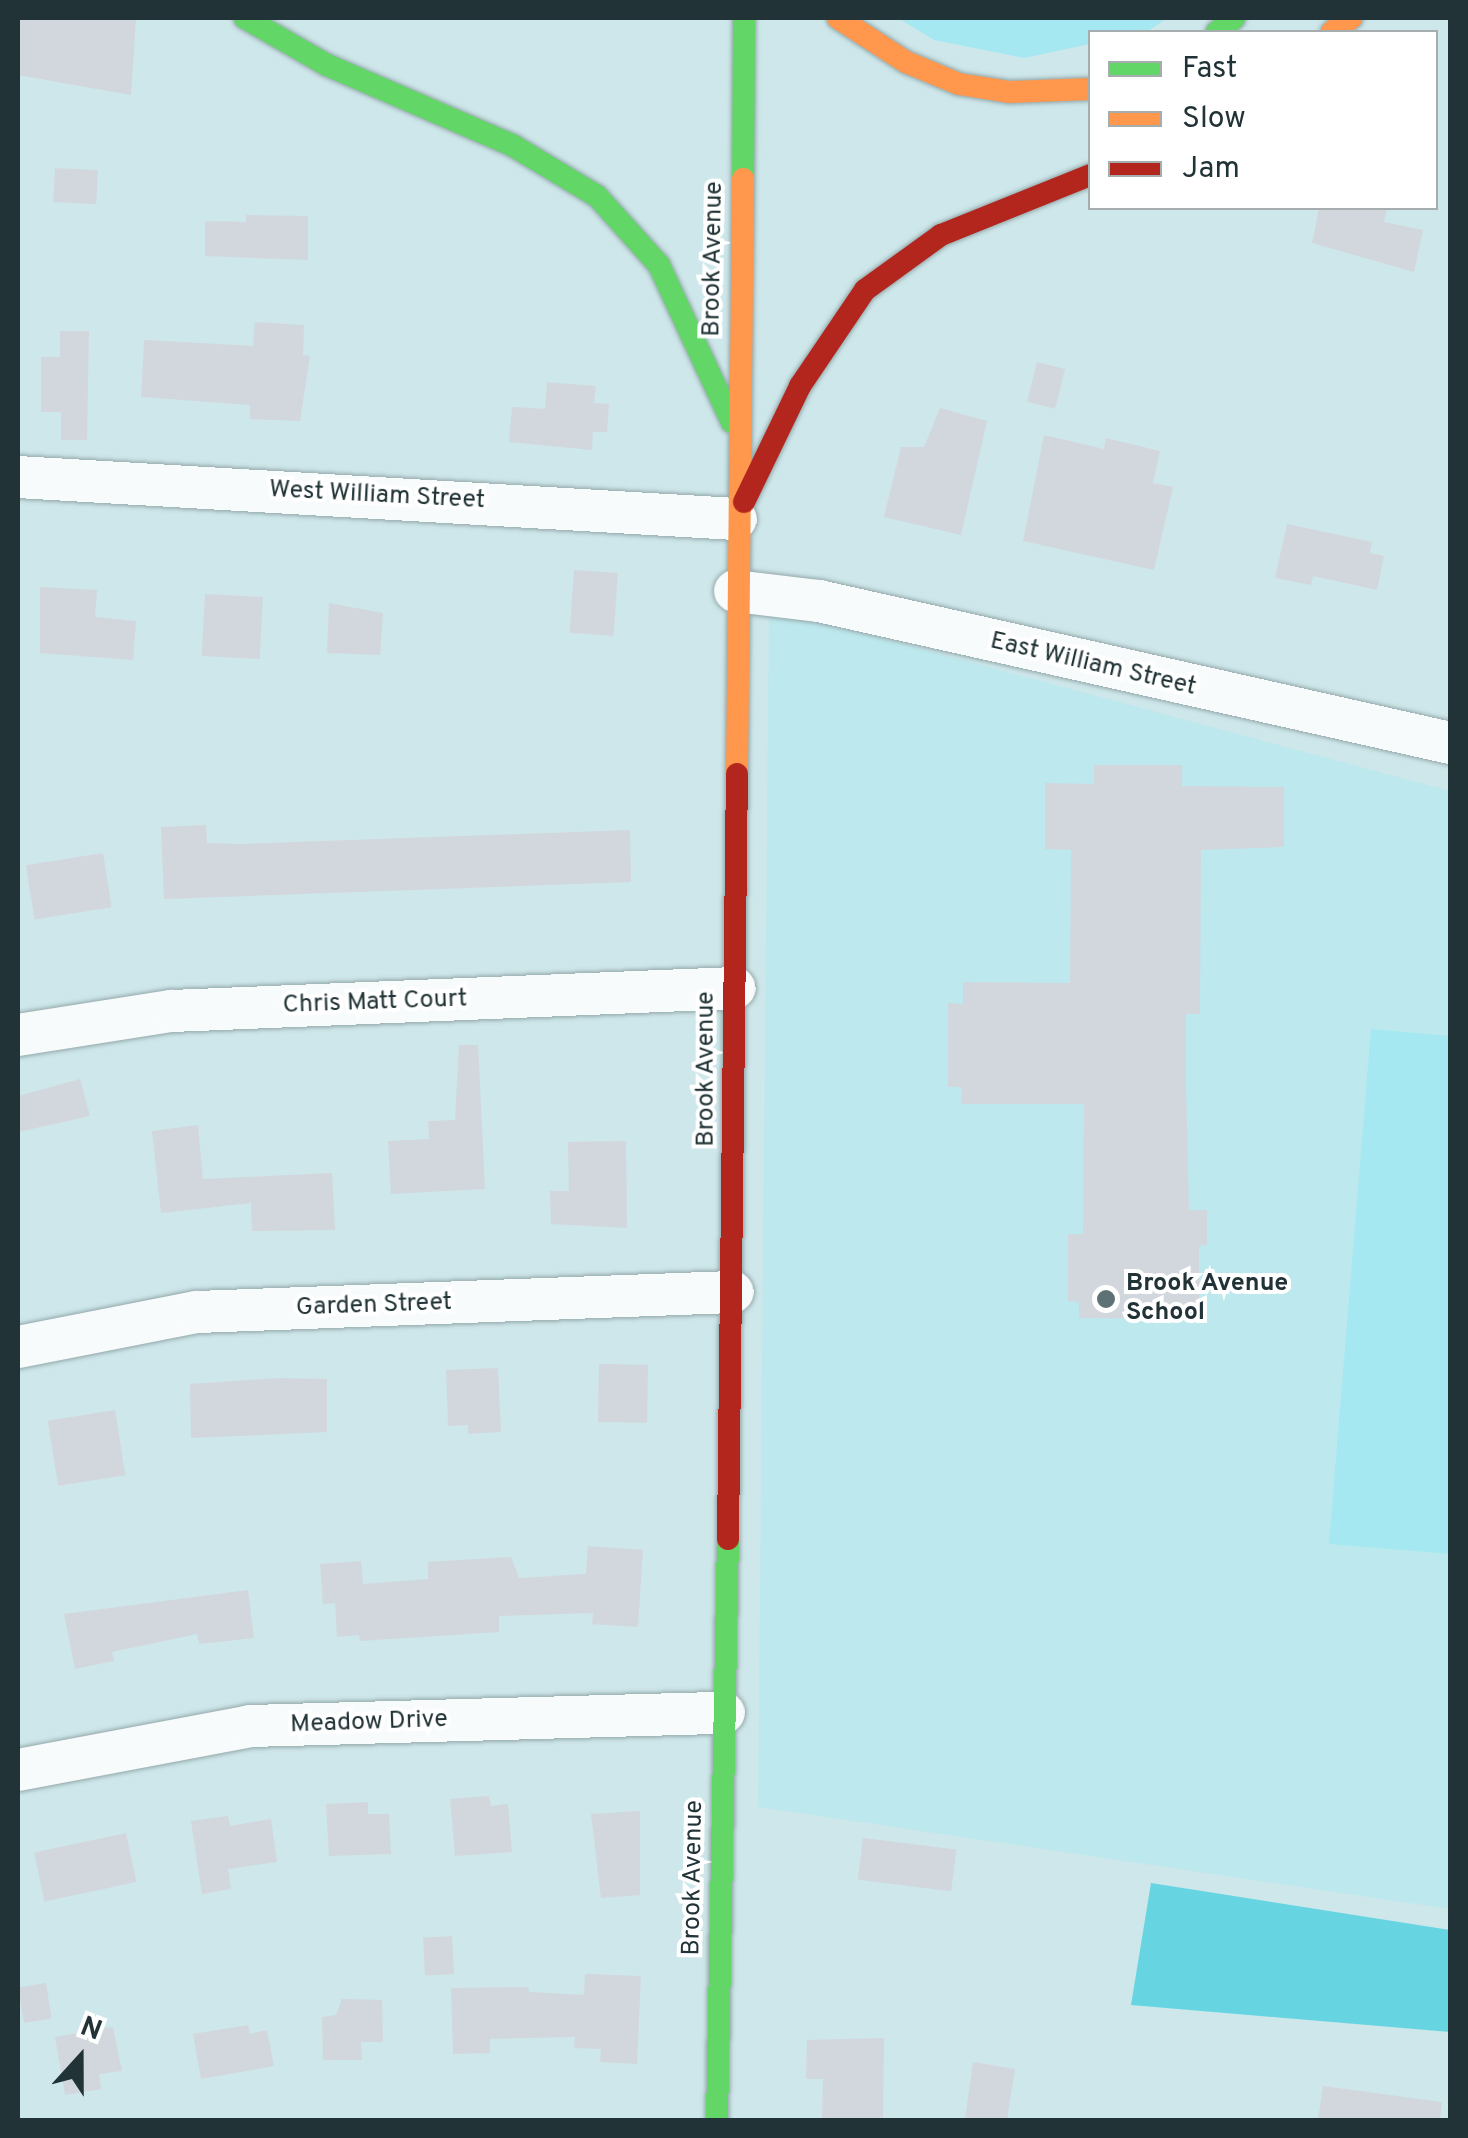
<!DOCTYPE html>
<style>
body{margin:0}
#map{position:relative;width:1468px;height:2138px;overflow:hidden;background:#cee7ea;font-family:Overpass,sans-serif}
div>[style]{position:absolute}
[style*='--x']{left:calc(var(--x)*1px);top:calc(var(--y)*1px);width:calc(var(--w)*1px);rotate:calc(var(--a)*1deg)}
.built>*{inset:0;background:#bde8ed}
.green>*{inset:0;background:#a5e8f1}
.forest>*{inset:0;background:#66d5e1}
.building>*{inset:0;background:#d2d7dd;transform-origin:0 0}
.roads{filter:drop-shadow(0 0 2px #94a8ab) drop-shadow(0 0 2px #94a8ab)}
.street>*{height:42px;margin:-21px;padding:0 21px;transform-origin:21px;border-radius:21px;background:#f8fbfc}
.fast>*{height:22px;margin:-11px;padding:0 11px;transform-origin:11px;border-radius:11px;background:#63d668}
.slow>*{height:22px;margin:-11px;padding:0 11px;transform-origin:11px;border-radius:11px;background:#ff974d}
.jam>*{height:22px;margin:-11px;padding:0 11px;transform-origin:11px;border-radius:11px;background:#b3261e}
.dots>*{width:28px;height:28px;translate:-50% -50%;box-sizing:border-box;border:5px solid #fff;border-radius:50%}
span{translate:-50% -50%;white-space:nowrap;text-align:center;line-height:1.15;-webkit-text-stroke:8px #fff;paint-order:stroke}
.street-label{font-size:25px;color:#213336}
.poi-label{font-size:25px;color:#213336;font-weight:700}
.left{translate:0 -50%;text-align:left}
.frame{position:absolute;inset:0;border:20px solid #213336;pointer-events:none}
.legend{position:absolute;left:1088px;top:30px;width:350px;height:180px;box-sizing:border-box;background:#fff;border:2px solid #a6adaf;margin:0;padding:12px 18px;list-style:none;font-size:30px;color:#213336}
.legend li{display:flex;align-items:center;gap:20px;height:50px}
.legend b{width:50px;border:2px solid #a6adaf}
.north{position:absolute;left:30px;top:2008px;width:100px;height:100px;-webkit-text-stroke:8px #fff;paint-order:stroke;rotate:21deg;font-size:28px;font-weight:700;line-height:40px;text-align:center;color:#213336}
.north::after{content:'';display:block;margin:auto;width:35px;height:45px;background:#213336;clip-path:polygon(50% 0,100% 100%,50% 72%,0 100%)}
</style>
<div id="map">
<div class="built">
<i style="clip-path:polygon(769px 608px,1450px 791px,1450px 1909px,758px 1807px)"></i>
</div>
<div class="green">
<i style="clip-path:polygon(898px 18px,1167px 18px,1148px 31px,1090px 32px,1090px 44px,1024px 58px,934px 40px)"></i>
<i style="clip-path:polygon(1371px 1029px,1450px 1036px,1450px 1554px,1329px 1544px)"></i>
</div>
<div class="forest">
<i style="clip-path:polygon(1151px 1883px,1450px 1930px,1450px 2032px,1131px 2005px)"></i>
</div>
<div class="building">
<i style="clip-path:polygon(18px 18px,136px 18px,131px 95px,18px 75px)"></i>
<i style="left:55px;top:168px;width:43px;height:34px;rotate:3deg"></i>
<i style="clip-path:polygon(1319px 208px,1387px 208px,1384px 222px,1423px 230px,1414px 272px,1312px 243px)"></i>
<i style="clip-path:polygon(246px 215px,308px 216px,308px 260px,205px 256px,205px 221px,246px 222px)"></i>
<i style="clip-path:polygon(255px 322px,304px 325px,303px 355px,310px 356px,300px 421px,250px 419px,250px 405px,141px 397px,144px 340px,253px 346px)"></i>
<i style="clip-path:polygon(60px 331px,89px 331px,87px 440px,61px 440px,61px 412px,41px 412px,41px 357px,60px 357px)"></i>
<i style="left:1037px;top:362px;width:29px;height:41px;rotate:14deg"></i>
<i style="clip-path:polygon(547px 382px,596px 386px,594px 403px,609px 404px,607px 432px,593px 432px,592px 450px,509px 442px,512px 407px,545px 409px)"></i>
<i style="clip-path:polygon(940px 408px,987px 421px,961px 535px,884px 517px,901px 447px,924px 447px)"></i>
<i style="clip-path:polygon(1044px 435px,1104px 449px,1106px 438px,1160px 451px,1153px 483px,1173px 487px,1154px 570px,1023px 541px)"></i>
<i style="clip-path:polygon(1287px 524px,1372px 542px,1370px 553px,1384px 556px,1377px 590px,1313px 576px,1311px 585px,1275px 578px)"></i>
<i style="left:574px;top:570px;width:44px;height:63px;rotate:4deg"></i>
<i style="clip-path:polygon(40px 587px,97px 590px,95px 617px,136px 621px,133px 660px,40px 653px)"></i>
<i style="left:205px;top:594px;width:58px;height:62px;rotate:3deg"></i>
<i style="clip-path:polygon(329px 603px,383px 613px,380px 655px,327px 653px)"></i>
<i style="clip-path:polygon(1094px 765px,1182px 765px,1182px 786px,1284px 787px,1284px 847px,1201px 850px,1200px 1014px,1186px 1014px,1186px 1086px,1189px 1210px,1207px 1210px,1207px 1245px,1199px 1246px,1199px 1307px,1180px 1307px,1179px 1319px,1079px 1318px,1079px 1302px,1068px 1301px,1068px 1234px,1083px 1234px,1084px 1104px,961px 1104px,962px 1087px,948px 1087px,948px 1003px,963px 1004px,963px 982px,1070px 983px,1071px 850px,1045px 849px,1045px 783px,1094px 784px)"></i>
<i style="clip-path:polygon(206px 825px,207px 843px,241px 844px,630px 830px,631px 882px,164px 899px,161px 827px)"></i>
<i style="left:103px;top:853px;width:55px;height:78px;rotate:81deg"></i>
<i style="clip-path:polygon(459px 1045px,478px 1045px,485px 1189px,391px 1194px,388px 1141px,429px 1139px,428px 1121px,455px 1120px)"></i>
<i style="clip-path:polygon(80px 1079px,90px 1116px,18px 1132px,18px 1096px)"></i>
<i style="clip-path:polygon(198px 1125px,203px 1179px,332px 1173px,335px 1230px,252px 1231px,251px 1203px,161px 1213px,152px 1131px)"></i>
<i style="clip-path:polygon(626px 1141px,627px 1228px,551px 1224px,550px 1191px,569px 1191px,568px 1142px)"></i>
<i style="left:599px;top:1364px;width:49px;height:58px;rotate:1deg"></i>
<i style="clip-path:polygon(498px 1368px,501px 1432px,468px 1434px,468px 1425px,448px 1426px,446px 1370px)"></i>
<i style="clip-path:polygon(280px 1378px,327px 1379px,327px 1432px,191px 1438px,190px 1384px)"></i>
<i style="left:115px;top:1410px;width:66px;height:68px;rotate:81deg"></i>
<i style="clip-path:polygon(588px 1546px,643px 1550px,638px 1627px,592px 1624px,593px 1613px,499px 1616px,499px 1632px,360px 1641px,359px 1635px,337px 1637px,335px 1603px,323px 1604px,320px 1564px,361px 1561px,363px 1584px,428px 1579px,428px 1562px,511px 1557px,519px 1578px,586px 1574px)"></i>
<i style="clip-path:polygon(248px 1590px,254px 1638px,199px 1644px,197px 1634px,112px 1652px,114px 1661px,75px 1669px,64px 1614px)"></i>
<i style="clip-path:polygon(489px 1796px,491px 1806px,508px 1804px,512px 1852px,455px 1856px,450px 1799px)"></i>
<i style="clip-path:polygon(368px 1802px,368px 1814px,389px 1814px,391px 1854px,329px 1856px,326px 1804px)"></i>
<i style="clip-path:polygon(640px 1811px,640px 1895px,601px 1898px,591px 1814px)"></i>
<i style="clip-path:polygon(228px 1816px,230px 1826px,271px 1819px,277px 1862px,228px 1869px,231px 1889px,202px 1894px,191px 1821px)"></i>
<i style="left:126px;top:1833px;width:50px;height:94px;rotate:78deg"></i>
<i style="left:863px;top:1838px;width:94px;height:42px;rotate:7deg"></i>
<i style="left:452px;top:1936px;width:38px;height:29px;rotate:87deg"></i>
<i style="clip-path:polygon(585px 1974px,641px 1976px,637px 2064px,600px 2062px,601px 2049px,574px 2048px,575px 2037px,490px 2039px,490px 2053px,453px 2054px,451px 1988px,528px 1987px,529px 1992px,584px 1995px)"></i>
<i style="left:46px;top:1983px;width:36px;height:28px;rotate:81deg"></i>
<i style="clip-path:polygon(342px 1999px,382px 2000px,383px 2042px,361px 2042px,362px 2060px,323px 2060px,322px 2017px,336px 2015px)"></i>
<i style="clip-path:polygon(248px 2025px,250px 2034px,267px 2030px,274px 2066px,201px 2079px,193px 2034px)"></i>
<i style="clip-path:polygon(113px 2027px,122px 2071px,99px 2074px,101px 2089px,65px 2095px,55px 2037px)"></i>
<i style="clip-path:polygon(884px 2038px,883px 2120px,822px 2120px,823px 2079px,806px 2079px,807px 2040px)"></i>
<i style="clip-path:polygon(973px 2062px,1015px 2069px,1007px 2120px,965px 2120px)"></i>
<i style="clip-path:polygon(1323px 2086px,1442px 2102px,1440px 2120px,1318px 2120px)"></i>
</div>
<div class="roads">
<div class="street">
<i style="--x:18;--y:477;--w:719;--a:3.35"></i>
<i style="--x:735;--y:591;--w:85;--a:6.8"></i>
<i style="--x:819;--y:601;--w:647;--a:12.68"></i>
<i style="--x:18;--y:1035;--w:156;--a:-8.9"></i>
<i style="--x:172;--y:1011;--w:563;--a:-2.34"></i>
<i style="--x:18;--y:1347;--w:182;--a:-11.1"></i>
<i style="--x:197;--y:1312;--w:536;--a:-2.14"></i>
<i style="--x:18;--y:1770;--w:236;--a:-10.7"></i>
<i style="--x:250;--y:1726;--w:474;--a:-1.6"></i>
</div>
<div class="fast">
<i style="--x:245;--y:18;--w:95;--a:29.8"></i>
<i style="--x:327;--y:65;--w:202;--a:23.4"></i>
<i style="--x:512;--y:145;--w:99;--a:31"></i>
<i style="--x:597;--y:196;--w:93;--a:48.1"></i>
<i style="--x:659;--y:265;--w:173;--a:65.1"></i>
<i style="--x:1217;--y:32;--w:22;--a:-39"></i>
<i style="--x:743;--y:179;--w:161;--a:-89.6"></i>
<i style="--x:717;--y:2120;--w:581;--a:-88.92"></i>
</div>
<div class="slow">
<i style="--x:838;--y:18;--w:81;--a:32.9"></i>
<i style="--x:906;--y:62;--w:57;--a:22.5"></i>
<i style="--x:959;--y:84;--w:52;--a:8.9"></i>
<i style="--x:1010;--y:92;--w:80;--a:-2.1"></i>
<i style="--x:1332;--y:32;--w:24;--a:-36"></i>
<i style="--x:737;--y:774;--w:595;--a:-89.42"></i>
</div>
<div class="jam">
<i style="--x:744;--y:502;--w:129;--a:-64.2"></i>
<i style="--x:800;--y:386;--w:116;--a:-55.9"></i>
<i style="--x:865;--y:290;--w:94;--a:-35.9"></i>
<i style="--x:941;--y:235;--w:161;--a:-21.9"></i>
<i style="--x:728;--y:1539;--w:765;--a:-89.33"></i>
</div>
</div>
<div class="dots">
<i style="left:1106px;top:1299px;background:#5e7275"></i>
</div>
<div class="street-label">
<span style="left:714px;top:259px;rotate:-89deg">Brook Avenue</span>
<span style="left:377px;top:496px;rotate:3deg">West William Street</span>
<span style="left:1093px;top:665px;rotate:13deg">East William Street</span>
<span style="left:375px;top:1003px;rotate:-2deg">Chris Matt Court</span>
<span style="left:707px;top:1069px;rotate:-90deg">Brook Avenue</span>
<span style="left:374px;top:1306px;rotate:-2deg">Garden Street</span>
<span style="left:369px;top:1723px;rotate:-2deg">Meadow Drive</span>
<span style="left:694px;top:1878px;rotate:-89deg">Brook Avenue</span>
</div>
<div class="poi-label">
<span class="left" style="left:1126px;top:1299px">Brook Avenue<br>School</span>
</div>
<div class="frame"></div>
<ul class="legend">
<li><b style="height:12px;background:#63d668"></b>Fast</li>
<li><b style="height:12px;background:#ff974d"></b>Slow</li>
<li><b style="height:12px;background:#b3261e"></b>Jam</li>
</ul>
<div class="north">N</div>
</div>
